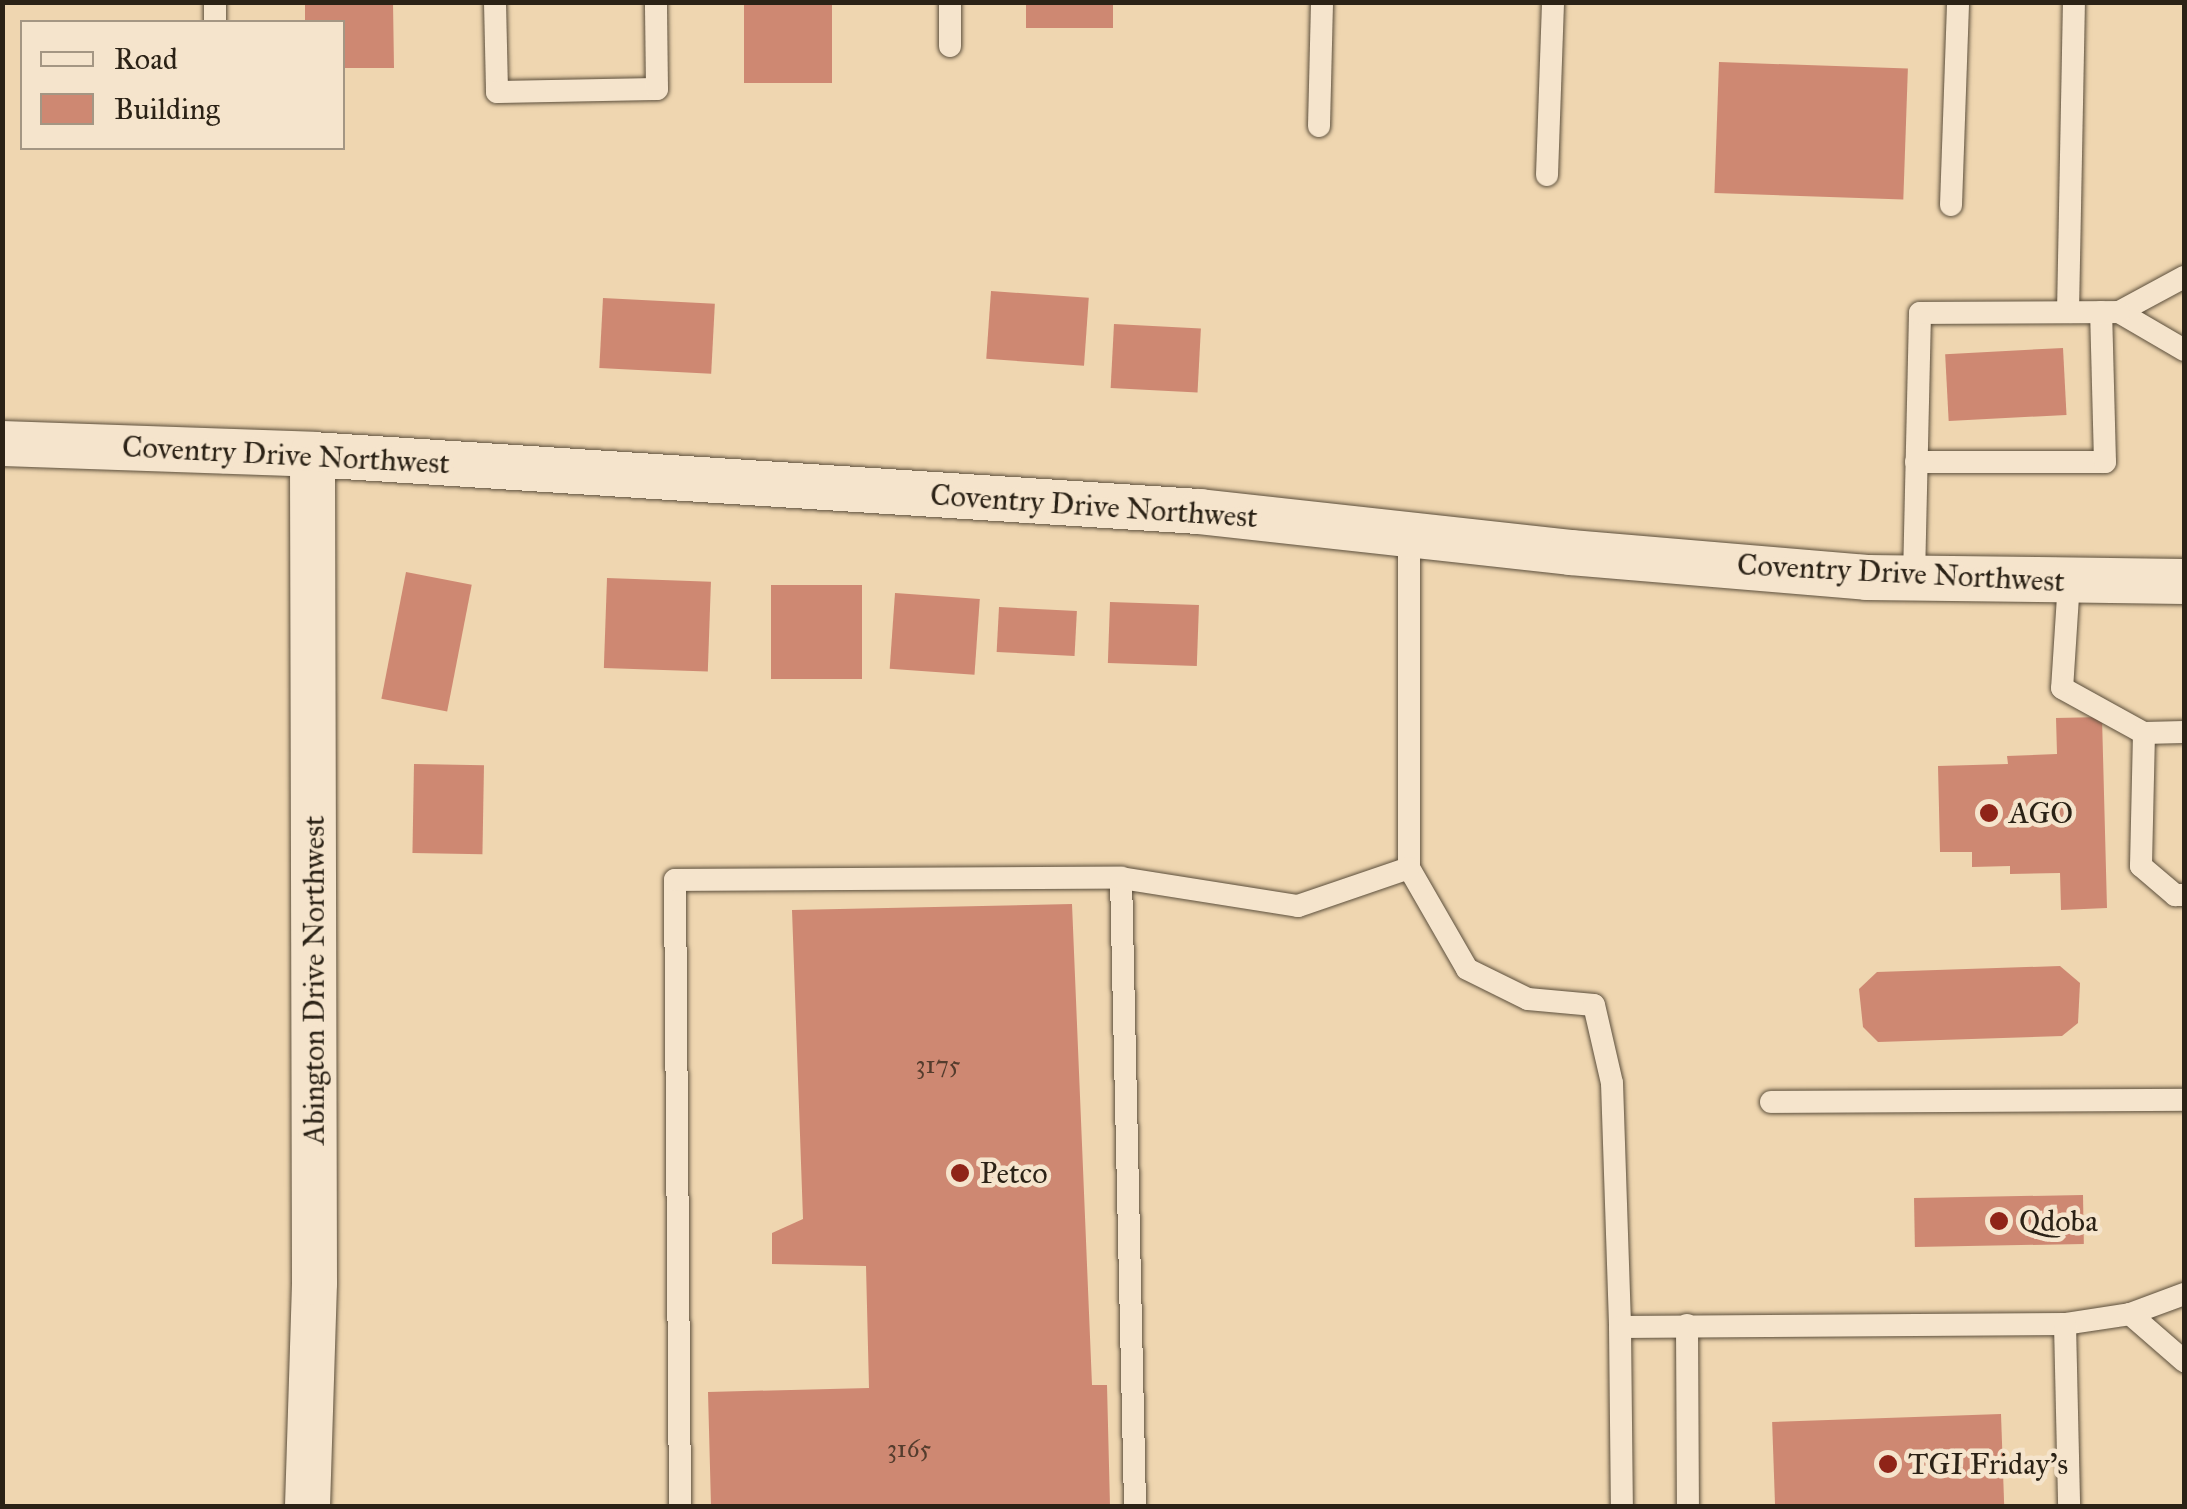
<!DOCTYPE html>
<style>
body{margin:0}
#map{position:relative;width:2187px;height:1509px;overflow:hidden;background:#efd6b0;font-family:"IM FELL Great Primer",serif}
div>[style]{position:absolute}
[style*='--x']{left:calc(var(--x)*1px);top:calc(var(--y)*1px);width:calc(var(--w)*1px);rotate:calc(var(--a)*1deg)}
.building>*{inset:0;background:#ce8872;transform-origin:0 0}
.roads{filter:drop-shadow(0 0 2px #5c4f3c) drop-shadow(0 0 2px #5c4f3c)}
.lane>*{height:22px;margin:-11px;padding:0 11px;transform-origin:11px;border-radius:11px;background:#f5e4cc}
.street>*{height:45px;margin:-22.5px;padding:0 22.5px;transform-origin:22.5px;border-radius:22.5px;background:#f5e4cc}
.dots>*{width:28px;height:28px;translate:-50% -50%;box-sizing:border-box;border:5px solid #f5e4cc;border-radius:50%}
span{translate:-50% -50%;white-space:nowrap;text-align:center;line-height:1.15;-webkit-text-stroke:9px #f5e4cc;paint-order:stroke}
.number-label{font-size:25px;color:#543c2d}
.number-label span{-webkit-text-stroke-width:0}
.street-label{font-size:30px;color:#2b2216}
.poi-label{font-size:30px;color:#2b2216}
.left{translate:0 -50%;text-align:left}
.frame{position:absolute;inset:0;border:5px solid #2b2216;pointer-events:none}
.legend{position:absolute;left:20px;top:20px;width:325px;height:130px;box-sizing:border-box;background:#f5e4cc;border:2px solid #a49683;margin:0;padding:12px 18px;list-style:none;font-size:30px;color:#2b2216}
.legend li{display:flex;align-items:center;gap:20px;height:50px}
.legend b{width:50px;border:2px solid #a49683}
</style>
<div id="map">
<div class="building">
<i style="clip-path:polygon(305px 2px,393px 2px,394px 68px,342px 68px,342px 22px,305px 22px)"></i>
<i style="left:744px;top:2px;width:88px;height:81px"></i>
<i style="left:1026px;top:2px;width:87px;height:26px"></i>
<i style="left:1719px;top:62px;width:189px;height:131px;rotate:2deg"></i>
<i style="left:991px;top:291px;width:98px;height:68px;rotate:4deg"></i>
<i style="left:603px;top:298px;width:112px;height:70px;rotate:3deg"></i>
<i style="left:1114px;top:324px;width:87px;height:64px;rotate:3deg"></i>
<i style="left:2063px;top:348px;width:67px;height:118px;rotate:87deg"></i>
<i style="left:406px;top:572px;width:67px;height:129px;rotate:11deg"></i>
<i style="left:607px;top:578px;width:104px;height:90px;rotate:2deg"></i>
<i style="left:771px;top:585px;width:91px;height:94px"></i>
<i style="left:895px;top:593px;width:85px;height:76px;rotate:4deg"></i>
<i style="left:1110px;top:602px;width:89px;height:61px;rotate:2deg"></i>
<i style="left:999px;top:607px;width:78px;height:45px;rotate:3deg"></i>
<i style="clip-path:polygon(2102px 717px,2107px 908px,2061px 910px,2060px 873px,2010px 874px,2010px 866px,1972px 867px,1972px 852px,1940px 852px,1938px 766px,2008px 764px,2007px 756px,2057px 754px,2056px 718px)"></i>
<i style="left:414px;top:764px;width:70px;height:89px;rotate:1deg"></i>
<i style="clip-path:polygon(1072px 904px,1092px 1385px,1107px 1385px,1110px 1506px,711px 1506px,708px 1392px,869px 1388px,866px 1266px,772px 1264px,772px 1233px,803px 1219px,792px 910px)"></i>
<i style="clip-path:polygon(2060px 966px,2080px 983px,2078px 1023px,2062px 1036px,1878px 1042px,1863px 1027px,1859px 989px,1877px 972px)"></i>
<i style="left:2083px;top:1195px;width:49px;height:169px;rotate:89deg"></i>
<i style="left:2001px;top:1414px;width:92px;height:229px;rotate:88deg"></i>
</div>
<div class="roads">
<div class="lane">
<i style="--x:215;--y:2;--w:20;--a:90"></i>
<i style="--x:495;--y:2;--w:90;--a:88.7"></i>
<i style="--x:497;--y:92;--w:160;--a:-1.1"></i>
<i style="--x:657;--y:89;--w:87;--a:-90.7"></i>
<i style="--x:950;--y:2;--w:44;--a:90"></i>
<i style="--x:1319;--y:126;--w:124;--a:-88.6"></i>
<i style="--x:1547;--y:175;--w:173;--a:-88"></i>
<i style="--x:1951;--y:205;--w:203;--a:-88"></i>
<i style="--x:2184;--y:277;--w:74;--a:151.7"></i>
<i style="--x:2119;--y:312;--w:75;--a:30.3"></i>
<i style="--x:2068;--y:312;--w:310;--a:-88.9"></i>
<i style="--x:1916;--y:462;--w:189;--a:0"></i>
<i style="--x:2105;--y:462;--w:150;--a:-91.5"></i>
<i style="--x:1409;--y:535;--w:333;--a:90"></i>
<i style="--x:1409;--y:868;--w:116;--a:60.1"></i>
<i style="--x:1467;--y:969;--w:68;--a:26.2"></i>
<i style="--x:1528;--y:999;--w:66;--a:5.2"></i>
<i style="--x:1594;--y:1005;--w:80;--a:77"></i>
<i style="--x:1612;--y:1083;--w:244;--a:88.1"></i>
<i style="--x:1620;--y:1327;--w:445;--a:-0.4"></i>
<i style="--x:2065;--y:1324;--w:66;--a:-8.7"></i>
<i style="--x:2130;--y:1314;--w:58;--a:-20.3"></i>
<i style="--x:1914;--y:578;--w:265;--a:-88.7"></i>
<i style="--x:1920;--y:313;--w:199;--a:-0.3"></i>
<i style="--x:2069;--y:581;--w:107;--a:93.7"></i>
<i style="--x:2062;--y:688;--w:94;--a:28.8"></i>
<i style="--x:2144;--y:733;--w:40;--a:-1.4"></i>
<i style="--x:2144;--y:733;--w:133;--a:91.3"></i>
<i style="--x:2141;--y:866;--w:45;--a:40.5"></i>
<i style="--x:2175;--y:895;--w:9;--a:0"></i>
<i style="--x:1121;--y:878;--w:628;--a:88.72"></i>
<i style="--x:1771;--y:1102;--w:413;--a:-0.3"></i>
<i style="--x:2130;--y:1314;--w:72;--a:41"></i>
<i style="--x:2065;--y:1324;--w:182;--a:88.7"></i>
<i style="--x:1687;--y:1325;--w:181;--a:89.7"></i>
<i style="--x:1620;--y:1327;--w:179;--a:89.4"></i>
<i style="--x:680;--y:1506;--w:626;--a:-90.46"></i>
<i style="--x:675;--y:880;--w:446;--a:-0.3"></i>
<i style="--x:1121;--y:878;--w:179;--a:9"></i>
<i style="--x:1298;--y:906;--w:117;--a:-18.9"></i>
</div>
<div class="street">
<i style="--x:2;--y:443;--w:310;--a:2"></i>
<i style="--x:312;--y:454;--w:889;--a:3.68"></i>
<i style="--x:1199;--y:511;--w:373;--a:6.3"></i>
<i style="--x:1570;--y:552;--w:297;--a:4.8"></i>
<i style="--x:1866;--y:577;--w:318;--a:0.7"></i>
<i style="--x:307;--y:1506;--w:224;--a:-88.2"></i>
<i style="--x:314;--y:1282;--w:828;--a:-90.14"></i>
</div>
</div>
<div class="dots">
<i style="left:1989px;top:813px;background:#8f2418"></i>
<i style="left:960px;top:1173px;background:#8f2418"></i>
<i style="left:1999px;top:1221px;background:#8f2418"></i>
<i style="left:1888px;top:1464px;background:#8f2418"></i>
</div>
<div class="number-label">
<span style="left:938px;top:1065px">3175</span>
<span style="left:909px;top:1449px">3165</span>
</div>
<div class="street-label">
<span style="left:286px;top:455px;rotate:3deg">Coventry Drive Northwest</span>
<span style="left:1094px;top:506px;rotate:4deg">Coventry Drive Northwest</span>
<span style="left:1901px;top:573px;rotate:3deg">Coventry Drive Northwest</span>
<span style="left:314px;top:980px;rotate:-90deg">Abington Drive Northwest</span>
</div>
<div class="poi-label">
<span class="left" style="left:2009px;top:813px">AGO</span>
<span class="left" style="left:980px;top:1173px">Petco</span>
<span class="left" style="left:2019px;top:1221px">Qdoba</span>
<span class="left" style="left:1908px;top:1464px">TGI Friday's</span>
</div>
<div class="frame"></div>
<ul class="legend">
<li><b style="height:12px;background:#f5e4cc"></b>Road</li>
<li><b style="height:28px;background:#ce8872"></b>Building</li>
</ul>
</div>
